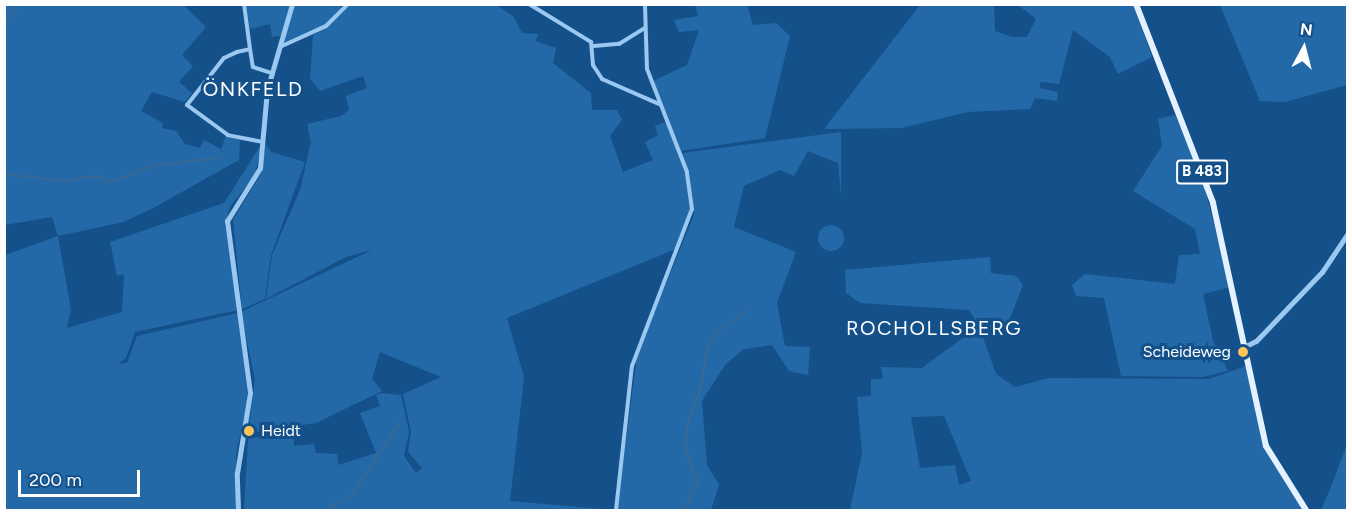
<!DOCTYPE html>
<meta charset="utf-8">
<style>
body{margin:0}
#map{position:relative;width:1352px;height:515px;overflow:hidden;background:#14518a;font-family:Figtree,sans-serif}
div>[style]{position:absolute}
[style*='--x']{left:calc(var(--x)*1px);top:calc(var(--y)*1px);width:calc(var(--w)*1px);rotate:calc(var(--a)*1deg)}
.green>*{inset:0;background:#2369a8}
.round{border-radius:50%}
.stream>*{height:1.5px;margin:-0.75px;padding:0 0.75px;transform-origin:0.75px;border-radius:0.75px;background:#3a6892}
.minor>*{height:4px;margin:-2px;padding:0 2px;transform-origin:2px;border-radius:2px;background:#9bc8f0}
.tertiary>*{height:5px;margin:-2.5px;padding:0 2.5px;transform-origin:2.5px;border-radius:2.5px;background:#9bc8f0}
.primary>*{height:6px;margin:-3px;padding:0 3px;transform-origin:3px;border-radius:3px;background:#e4f1ff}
.dots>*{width:16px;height:16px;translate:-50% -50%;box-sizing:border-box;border:3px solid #14518a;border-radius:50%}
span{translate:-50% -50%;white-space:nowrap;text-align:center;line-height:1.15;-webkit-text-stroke:6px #14518a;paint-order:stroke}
.shield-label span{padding:2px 4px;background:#14518a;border:2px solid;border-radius:4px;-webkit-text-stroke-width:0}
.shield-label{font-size:15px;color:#fff;font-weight:700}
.poi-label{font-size:16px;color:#fff}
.right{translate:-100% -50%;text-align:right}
.left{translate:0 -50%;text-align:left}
.quarter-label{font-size:20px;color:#fff;letter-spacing:1.5px}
.frame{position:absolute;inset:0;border:6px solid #fff;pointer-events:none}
.north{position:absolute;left:1274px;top:18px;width:60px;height:60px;-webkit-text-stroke:4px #14518a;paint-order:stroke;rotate:7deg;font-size:16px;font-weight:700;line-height:24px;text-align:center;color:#fff}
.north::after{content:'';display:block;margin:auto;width:21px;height:27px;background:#fff;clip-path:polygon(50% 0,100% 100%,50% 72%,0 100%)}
.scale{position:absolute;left:18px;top:470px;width:122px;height:27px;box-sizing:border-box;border:3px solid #fff;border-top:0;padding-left:8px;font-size:18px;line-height:21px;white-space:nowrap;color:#fff;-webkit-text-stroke:4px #14518a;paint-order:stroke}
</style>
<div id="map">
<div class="green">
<i style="clip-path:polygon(348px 4px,496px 5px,514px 17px,522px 33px,539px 34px,535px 41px,556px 48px,553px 63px,591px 93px,592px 110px,617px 110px,622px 120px,610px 136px,623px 172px,653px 160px,645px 142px,658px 135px,655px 126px,666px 122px,686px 172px,692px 208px,676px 249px,507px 318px,524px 377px,510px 501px,613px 510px,244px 510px,248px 439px,293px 431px,294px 446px,314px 444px,316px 453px,337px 454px,338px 465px,376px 453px,360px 413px,380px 406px,376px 395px,382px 393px,401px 395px,409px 432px,404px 456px,416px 473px,422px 468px,408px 452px,411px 432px,403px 394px,441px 377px,380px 352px,372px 379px,382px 391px,316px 423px,248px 433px,255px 380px,241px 312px,372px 250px,346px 257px,266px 299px,272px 255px,300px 190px,311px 142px,307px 124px,341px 116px,349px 110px,346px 96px,367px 88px,363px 76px,320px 91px,310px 79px,313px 35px,328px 26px,284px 45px,293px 5px,339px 5px,343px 9px)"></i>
<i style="clip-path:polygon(4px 5px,183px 5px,206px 27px,182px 55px,193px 66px,179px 82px,192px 93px,185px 102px,152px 92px,141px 111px,163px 123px,162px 128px,176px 131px,185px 144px,200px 148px,204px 140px,221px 149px,226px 136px,240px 140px,239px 160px,155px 207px,124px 222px,58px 236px,71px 310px,67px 328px,122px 312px,124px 274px,117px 276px,110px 242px,224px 203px,262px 143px,255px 175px,230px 207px,225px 224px,238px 310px,135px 332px,126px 358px,118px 364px,127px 363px,137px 336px,238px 313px,248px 400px,236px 454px,236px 510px,5px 510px,5px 255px,58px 236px,52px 217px,5px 225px)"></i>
<i style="clip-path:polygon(246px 5px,291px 5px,285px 35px,272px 37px,270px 24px,250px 29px)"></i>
<i style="clip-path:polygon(695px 5px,747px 5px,753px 25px,776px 23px,790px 36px,765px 138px,680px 151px,653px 81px,687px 65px,699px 30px,679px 32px,674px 20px,698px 16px)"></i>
<i style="clip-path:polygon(920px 5px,994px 5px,995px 31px,1012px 37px,1027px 37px,1036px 19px,1018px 5px,1134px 5px,1152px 57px,1118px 74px,1110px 57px,1073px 30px,1059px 84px,1040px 82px,1040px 88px,1058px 92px,1057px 101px,1035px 98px,1030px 109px,968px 112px,901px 128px,824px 129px)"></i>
<i style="clip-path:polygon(1220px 5px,1347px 5px,1347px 85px,1285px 102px,1260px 101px)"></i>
<i style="clip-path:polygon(1175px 115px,1202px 177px,1230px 287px,1203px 294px,1213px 341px,1228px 371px,1202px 377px,1121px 376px,1104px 298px,1076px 296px,1072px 285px,1085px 274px,1175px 284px,1179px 255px,1200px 254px,1195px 229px,1133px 191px,1162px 146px,1158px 119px)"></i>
<i style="clip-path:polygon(841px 132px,841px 197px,838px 163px,808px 151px,794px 176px,780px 170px,744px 186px,734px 227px,796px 252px,777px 303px,785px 346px,810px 347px,808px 375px,789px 371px,772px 345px,744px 349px,725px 365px,702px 401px,707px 465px,719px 485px,711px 510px,617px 510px,637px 355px,694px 215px,682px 153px)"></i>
<i style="clip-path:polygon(266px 144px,271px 152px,305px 162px,271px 255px,265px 299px,242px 309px,233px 220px,261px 174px)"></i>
<i class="round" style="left:818px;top:225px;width:26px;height:26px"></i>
<i style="clip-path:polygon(990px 257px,991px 273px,1016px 276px,1023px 285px,1004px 334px,985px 335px,969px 310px,860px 303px,846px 293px,845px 270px)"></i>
<i style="clip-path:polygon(evenodd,979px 326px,996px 374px,1015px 387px,1049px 378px,1209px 379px,1246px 366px,1269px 457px,1304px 510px,850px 510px,862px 453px,857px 397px,871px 396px,871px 379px,883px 379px,881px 367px,922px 368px,979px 326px,944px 416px,971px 481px,959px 485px,955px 465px,920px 468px,911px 417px,944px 416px)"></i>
<i style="clip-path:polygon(1347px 444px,1347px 510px,1321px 510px,1331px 487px)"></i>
</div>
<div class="stream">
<i style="--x:4;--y:23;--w:18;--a:-49"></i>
<i style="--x:16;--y:9;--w:7;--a:-135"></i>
<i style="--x:4;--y:174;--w:61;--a:6.5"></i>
<i style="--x:65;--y:181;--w:31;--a:-9"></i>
<i style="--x:96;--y:176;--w:15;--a:23"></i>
<i style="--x:110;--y:182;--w:49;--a:-20.3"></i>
<i style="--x:156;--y:165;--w:64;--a:-6.2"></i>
<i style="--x:348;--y:500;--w:95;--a:-56.1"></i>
<i style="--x:324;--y:510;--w:19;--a:-28"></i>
<i style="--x:686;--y:510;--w:31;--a:-68"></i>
<i style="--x:698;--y:481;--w:33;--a:-113"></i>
<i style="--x:685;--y:451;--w:30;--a:-84"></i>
<i style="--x:688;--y:421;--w:35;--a:-68"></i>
<i style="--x:701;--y:388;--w:40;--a:-81.5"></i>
<i style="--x:707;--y:348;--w:17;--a:-59"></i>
<i style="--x:716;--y:333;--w:39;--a:-35"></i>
</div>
<div class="minor">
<i style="--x:244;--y:4;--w:45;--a:82.4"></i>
<i style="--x:529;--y:4;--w:73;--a:31.5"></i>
<i style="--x:591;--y:42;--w:23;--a:85"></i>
<i style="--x:593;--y:65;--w:17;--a:57"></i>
<i style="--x:602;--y:79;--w:62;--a:23.7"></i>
<i style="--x:282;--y:46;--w:48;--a:-24.4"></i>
<i style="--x:326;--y:26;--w:31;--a:-45"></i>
<i style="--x:594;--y:46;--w:25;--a:-5"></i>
<i style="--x:619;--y:44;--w:31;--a:-32"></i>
<i style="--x:263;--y:142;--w:36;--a:-169"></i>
<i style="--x:228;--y:135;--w:51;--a:-143.8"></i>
<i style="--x:187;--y:105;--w:60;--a:-51.8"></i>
<i style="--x:224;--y:58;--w:14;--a:-25"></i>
<i style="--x:237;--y:52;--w:13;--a:-13"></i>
<i style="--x:250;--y:49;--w:18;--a:81"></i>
<i style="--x:253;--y:67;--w:19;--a:18"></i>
<i style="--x:616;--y:510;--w:145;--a:-83.7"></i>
<i style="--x:632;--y:366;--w:168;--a:-69.1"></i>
<i style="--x:692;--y:209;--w:37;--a:-98"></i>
<i style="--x:687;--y:172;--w:110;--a:-111.2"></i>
<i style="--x:647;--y:69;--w:65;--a:-91.8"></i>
</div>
<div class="tertiary">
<i style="--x:1244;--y:347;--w:13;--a:-27"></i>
<i style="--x:1256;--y:341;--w:95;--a:-46.3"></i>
<i style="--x:1322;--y:272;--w:47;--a:-56.3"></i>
<i style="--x:238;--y:510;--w:37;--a:-92"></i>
<i style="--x:237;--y:473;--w:81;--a:-80.8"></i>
<i style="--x:250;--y:393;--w:174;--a:-97.6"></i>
<i style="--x:227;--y:221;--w:62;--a:-58.1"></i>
<i style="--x:260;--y:168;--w:78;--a:-84.9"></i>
<i style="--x:267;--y:90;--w:90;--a:-73.8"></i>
</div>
<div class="primary">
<i style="--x:1136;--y:4;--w:213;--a:68.8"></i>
<i style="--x:1213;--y:203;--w:249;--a:77.7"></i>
<i style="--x:1266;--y:446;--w:75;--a:58"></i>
</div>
<div class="dots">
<i style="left:1243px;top:352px;background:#ffc25a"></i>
<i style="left:249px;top:431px;background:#ffc25a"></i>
</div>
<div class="shield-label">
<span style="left:1202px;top:172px">B 483</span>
</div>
<div class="poi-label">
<span class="right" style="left:1231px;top:352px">Scheideweg</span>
<span class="left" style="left:261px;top:431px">Heidt</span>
</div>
<div class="quarter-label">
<span style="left:253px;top:89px">ÖNKFELD</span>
<span style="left:934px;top:328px">ROCHOLLSBERG</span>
</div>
<div class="frame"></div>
<div class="north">N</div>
<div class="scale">200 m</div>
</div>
